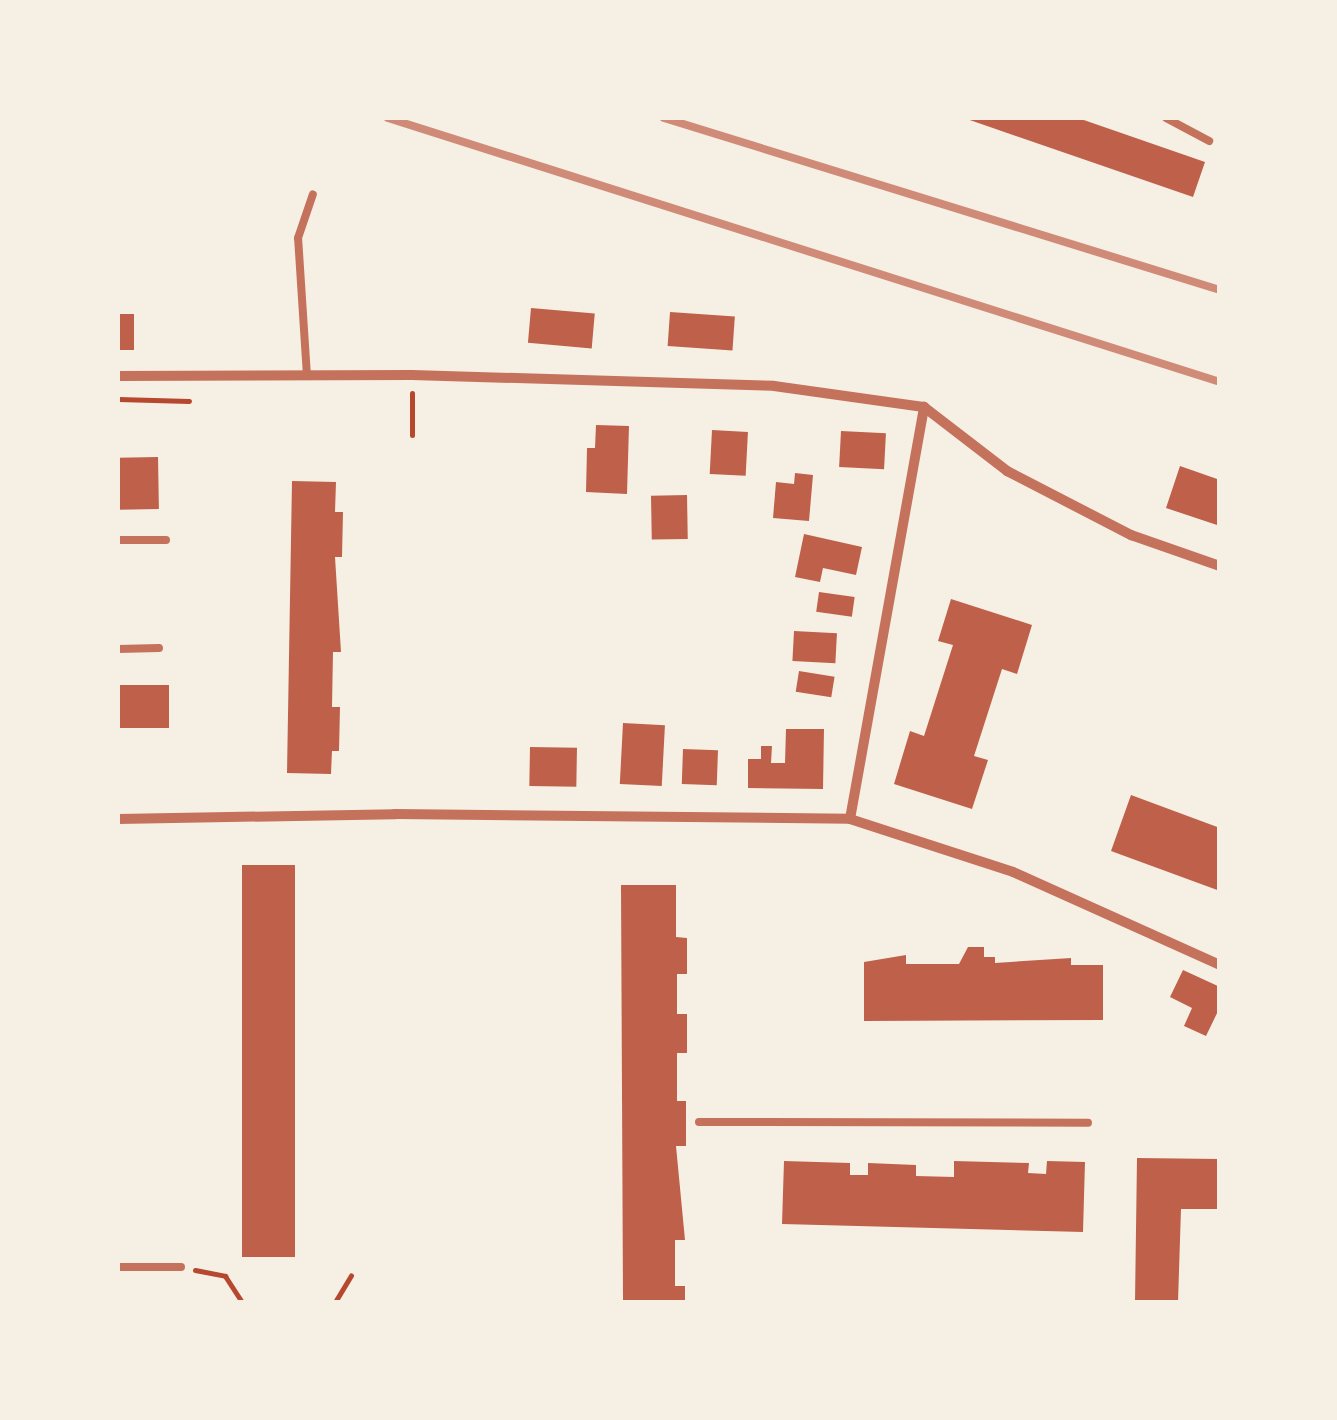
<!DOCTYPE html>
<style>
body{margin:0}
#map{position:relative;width:1337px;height:1420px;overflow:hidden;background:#f6efe4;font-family:Overpass,sans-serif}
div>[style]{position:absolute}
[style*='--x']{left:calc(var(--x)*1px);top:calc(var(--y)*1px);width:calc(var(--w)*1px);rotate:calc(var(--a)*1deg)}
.building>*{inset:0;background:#bf614a;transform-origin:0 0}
.path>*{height:5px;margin:-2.5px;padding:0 2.5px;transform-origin:2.5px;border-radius:2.5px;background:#b5482f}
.service>*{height:8px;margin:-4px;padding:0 4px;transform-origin:4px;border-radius:4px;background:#c5725c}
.minor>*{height:10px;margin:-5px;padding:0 5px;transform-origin:5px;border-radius:5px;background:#c5725c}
.rail>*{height:8px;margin:-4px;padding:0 4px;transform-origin:4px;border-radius:4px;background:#cf8b77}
span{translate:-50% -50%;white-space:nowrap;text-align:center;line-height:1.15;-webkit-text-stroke:8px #f6efe4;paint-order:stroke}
.frame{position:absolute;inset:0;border:120px solid #f6efe4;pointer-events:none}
</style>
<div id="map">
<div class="building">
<i style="clip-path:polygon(964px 118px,1078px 118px,1205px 162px,1193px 197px)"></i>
<i style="left:531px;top:308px;width:64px;height:35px;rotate:5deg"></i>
<i style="left:670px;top:312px;width:65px;height:34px;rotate:4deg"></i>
<i style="left:118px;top:314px;width:16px;height:36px"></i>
<i style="clip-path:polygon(596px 425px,629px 426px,627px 494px,586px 492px,587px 448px,595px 448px)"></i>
<i style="left:712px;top:430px;width:36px;height:44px;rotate:3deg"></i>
<i style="left:841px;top:431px;width:45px;height:36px;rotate:3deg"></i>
<i style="left:158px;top:457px;width:52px;height:40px;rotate:89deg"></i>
<i style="clip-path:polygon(1180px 466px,1220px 480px,1220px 526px,1166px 508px)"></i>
<i style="clip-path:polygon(795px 473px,813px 475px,809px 521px,773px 518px,776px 482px,794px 484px)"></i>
<i style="clip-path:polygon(292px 481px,336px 482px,335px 512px,343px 512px,342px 557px,335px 557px,341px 652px,333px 652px,332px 707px,340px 707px,339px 751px,332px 751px,331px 774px,287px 773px)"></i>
<i style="left:687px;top:495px;width:44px;height:36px;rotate:89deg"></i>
<i style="clip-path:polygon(804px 534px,862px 547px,856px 575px,823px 568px,820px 582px,795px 577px)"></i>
<i style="left:819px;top:592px;width:36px;height:20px;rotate:8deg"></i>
<i style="clip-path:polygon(951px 599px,1032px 625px,1017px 674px,1002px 669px,974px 756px,988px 760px,972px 809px,894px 784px,910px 731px,924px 736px,953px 645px,938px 641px)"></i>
<i style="left:794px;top:631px;width:43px;height:30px;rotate:3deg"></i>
<i style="left:799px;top:671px;width:36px;height:21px;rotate:9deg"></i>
<i style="left:118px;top:685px;width:51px;height:43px"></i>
<i style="left:623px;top:723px;width:42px;height:61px;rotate:3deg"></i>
<i style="clip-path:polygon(786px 729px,824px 729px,823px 789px,748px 788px,748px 759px,761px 759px,761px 746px,772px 746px,771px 763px,785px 763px)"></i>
<i style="left:530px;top:747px;width:47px;height:39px;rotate:1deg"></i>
<i style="left:683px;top:749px;width:35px;height:35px;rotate:2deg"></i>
<i style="clip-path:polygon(1131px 795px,1220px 828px,1220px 891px,1111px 851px)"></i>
<i style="left:242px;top:865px;width:53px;height:392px"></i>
<i style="clip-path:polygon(621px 885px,676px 885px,676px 937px,687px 938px,687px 974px,677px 974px,677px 1014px,687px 1014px,687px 1053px,677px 1053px,677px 1101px,686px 1101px,686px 1146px,676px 1146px,685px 1240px,675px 1240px,675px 1286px,685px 1286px,685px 1302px,623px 1302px)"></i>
<i style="clip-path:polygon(968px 947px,984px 947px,984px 957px,995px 957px,995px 963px,1071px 958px,1071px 965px,1103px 965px,1103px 1020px,864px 1021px,864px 962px,906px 955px,906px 964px,959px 964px)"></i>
<i style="clip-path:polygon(1183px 970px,1220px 987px,1220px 1007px,1206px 1036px,1184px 1026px,1192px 1008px,1170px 997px)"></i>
<i style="clip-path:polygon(1137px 1158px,1220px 1159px,1220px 1209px,1181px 1209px,1178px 1302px,1135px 1302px)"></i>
<i style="clip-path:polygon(784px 1161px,850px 1163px,850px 1175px,868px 1175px,868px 1163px,916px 1165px,916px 1176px,954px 1177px,954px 1161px,1029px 1163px,1028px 1173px,1046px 1174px,1047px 1161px,1085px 1162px,1083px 1232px,782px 1224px)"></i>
</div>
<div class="path">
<i style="--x:412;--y:393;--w:42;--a:90"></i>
<i style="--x:118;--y:399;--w:71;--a:1.6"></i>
<i style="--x:195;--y:1270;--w:31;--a:11"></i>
<i style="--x:225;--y:1276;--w:31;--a:57"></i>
<i style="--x:335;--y:1302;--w:31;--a:-59"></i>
</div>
<div class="service">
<i style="--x:1166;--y:118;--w:49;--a:28.1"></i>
<i style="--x:307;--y:376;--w:138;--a:-93.7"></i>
<i style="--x:298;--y:238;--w:46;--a:-71.2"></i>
<i style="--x:118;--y:540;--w:48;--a:0"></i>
<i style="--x:118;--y:649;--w:41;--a:-1.4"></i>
<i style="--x:699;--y:1122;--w:389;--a:0.1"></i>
<i style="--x:118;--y:1267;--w:63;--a:0"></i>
</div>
<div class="minor">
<i style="--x:118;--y:376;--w:294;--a:-0.2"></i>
<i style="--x:412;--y:375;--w:362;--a:1.7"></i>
<i style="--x:774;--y:386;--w:151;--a:8"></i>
<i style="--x:924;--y:407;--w:105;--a:37.6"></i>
<i style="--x:1007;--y:471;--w:140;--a:27.3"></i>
<i style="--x:1131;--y:535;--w:94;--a:19.2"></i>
<i style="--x:118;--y:819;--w:277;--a:-1"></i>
<i style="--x:395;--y:814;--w:455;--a:0.6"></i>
<i style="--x:850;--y:819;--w:171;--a:18"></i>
<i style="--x:1013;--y:872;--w:227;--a:24.2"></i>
<i style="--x:850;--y:819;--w:419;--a:-79.8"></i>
</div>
<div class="rail">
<i style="--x:388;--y:118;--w:873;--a:17.6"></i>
<i style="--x:664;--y:118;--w:582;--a:17.19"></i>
</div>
<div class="frame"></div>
</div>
